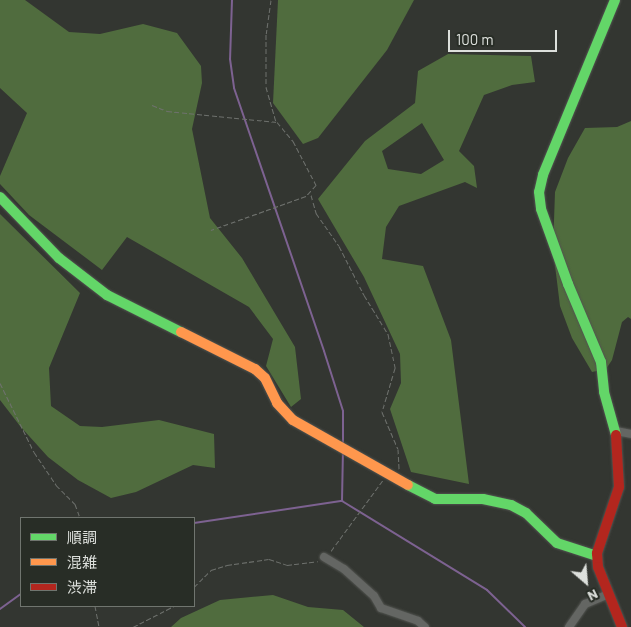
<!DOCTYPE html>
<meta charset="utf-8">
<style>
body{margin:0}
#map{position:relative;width:631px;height:627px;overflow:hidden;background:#333631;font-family:Barlow,"Noto Sans JP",sans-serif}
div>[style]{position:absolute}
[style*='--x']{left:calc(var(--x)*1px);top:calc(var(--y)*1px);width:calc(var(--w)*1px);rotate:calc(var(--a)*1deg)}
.forest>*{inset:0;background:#506c3e}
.stream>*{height:2px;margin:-1px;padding:0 1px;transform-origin:1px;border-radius:1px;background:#7d6291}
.path>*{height:1px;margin-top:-0.5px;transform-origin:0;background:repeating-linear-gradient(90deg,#6e716d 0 5px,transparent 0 7.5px)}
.roads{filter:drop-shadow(0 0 1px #525450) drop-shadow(0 0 1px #525450)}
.street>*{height:8px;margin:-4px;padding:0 4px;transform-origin:4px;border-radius:4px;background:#646663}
.fast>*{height:10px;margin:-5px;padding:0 5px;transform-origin:5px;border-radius:5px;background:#63d668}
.slow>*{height:10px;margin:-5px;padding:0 5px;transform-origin:5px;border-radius:5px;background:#ff974d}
.jam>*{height:10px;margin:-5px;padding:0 5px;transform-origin:5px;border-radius:5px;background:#b3261e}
span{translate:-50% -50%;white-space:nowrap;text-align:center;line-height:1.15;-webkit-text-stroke:4.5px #282d26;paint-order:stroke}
.legend{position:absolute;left:20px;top:517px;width:175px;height:90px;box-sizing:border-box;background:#282d26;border:1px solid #70756f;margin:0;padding:6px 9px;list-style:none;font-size:15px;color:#dde0dc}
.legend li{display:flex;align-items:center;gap:10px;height:25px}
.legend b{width:25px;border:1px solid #70756f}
.north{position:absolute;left:561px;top:557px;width:50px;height:50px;-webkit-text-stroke:4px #282d26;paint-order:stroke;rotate:153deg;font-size:14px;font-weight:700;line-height:20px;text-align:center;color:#dde0dc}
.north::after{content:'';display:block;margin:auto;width:18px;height:22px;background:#dde0dc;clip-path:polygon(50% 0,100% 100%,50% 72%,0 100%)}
.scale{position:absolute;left:448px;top:30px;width:109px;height:22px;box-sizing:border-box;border:2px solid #dde0dc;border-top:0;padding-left:6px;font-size:15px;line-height:18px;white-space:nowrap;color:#dde0dc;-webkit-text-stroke:4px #282d26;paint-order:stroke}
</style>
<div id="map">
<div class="forest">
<i style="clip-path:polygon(0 0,25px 0,69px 32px,100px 34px,143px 24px,177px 33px,201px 66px,202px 83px,192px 129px,210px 218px,242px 258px,295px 347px,301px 399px,291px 407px,266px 366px,273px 339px,249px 307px,127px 237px,102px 270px,29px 215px,0 184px,0 176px,27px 113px,0 88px)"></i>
<i style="clip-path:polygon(278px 0,414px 0,387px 50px,318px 138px,303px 144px,273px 103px)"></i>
<i style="clip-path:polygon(evenodd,448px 54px,531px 56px,535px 82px,512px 85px,484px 95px,459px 151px,474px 166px,477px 188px,465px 182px,399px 206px,386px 227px,382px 259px,423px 266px,451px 340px,469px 484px,411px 472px,390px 409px,401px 383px,400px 354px,364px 277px,318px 199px,365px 141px,415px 103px,418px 71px,448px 54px,422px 123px,444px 160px,421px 174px,388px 169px,382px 151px,422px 123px)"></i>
<i style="clip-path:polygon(631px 121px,631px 319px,628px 317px,622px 322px,612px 360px,606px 369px,592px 372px,572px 338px,560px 306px,553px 249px,555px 192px,568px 158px,585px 128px,617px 127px)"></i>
<i style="clip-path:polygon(0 214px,80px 293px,49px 368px,51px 406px,80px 426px,102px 427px,159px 420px,214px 434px,215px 468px,193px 465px,136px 492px,111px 498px,78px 480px,48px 457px,20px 426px,0 400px)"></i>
<i style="clip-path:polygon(273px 595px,308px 607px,343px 610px,364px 627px,171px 627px,181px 618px,220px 600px)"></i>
</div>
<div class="stream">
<i style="--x:232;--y:0;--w:59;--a:91.9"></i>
<i style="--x:230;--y:59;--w:29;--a:82"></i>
<i style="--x:234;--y:88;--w:278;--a:71.1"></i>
<i style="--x:324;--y:351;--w:63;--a:72.4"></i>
<i style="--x:343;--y:411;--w:32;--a:90"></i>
<i style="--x:342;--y:501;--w:50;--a:-88.9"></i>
<i style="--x:194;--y:523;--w:150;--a:-8.5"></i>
<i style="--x:342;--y:501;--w:170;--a:31.5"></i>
<i style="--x:487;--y:590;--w:53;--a:44.2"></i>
<i style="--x:0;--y:609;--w:26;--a:-36"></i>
</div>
<div class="path">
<i style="--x:271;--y:0;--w:34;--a:98"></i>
<i style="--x:266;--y:34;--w:53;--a:90"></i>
<i style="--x:266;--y:87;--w:36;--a:74"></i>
<i style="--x:152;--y:105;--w:16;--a:22"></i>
<i style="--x:167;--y:111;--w:111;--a:5.7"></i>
<i style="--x:277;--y:122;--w:25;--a:50"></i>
<i style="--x:293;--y:141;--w:50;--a:62.4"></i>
<i style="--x:316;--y:185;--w:15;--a:132"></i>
<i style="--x:306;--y:196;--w:101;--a:160.3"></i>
<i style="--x:311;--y:195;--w:19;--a:74"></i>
<i style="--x:316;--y:213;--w:40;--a:55.1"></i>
<i style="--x:339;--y:246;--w:55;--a:63"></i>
<i style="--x:364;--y:295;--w:46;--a:58.4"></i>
<i style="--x:388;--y:334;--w:35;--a:78"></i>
<i style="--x:395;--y:368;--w:46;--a:106.5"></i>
<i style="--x:382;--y:412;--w:40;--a:66.6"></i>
<i style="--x:398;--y:449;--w:20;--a:87"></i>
<i style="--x:0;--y:383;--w:77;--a:63.8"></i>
<i style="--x:34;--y:452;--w:40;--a:56"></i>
<i style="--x:56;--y:485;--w:27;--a:45"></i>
<i style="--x:75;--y:504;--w:15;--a:70"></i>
<i style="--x:331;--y:551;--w:88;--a:-53.8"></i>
<i style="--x:194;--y:587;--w:24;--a:-45"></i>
<i style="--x:211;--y:570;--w:17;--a:-17"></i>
<i style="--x:227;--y:565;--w:42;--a:-8.1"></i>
<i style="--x:269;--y:559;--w:19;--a:18"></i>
<i style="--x:287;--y:565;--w:31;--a:-7"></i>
<i style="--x:95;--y:606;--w:21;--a:79"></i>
<i style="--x:133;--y:627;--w:46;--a:-27.1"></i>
</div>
<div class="roads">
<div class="street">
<i style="--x:616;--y:431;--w:15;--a:11"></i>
<i style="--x:324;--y:557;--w:23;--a:31"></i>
<i style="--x:344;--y:569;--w:40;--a:42"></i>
<i style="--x:374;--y:596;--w:14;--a:60"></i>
<i style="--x:381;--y:608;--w:39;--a:19"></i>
<i style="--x:418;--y:621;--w:9;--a:41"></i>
<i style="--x:569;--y:627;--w:28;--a:-55"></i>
<i style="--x:585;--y:604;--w:25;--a:-23"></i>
</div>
<div class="fast">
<i style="--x:615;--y:0;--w:189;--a:112.4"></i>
<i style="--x:543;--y:175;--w:17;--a:103"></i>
<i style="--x:539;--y:192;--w:17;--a:83"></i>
<i style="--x:541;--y:209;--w:80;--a:70.2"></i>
<i style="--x:568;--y:284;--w:85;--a:67.1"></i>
<i style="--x:601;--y:362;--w:30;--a:84"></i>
<i style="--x:604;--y:392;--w:45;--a:74.4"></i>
<i style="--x:0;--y:197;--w:85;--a:46"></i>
<i style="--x:59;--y:258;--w:61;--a:37.6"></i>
<i style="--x:107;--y:295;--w:83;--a:26.6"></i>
<i style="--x:408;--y:485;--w:30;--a:27"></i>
<i style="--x:435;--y:499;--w:48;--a:0"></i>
<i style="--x:483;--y:499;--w:29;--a:12"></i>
<i style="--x:511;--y:505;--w:17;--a:28"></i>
<i style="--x:526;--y:513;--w:43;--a:44.1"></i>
<i style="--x:557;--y:543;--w:42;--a:18"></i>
</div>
<div class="slow">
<i style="--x:181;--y:332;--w:83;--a:26.6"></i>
<i style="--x:255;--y:369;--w:13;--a:42"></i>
<i style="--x:265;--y:378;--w:28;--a:64"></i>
<i style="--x:277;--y:403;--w:23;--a:47"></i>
<i style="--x:293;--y:420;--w:132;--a:29.5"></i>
</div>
<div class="jam">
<i style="--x:616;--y:435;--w:52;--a:86.7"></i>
<i style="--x:619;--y:487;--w:70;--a:108.4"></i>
<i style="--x:597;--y:553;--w:14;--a:86"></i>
<i style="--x:598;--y:567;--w:65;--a:68.2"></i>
</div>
</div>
<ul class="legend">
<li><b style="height:6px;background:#63d668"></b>順調</li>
<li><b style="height:6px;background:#ff974d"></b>混雑</li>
<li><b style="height:6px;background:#b3261e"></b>渋滞</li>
</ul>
<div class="north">N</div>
<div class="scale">100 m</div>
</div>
